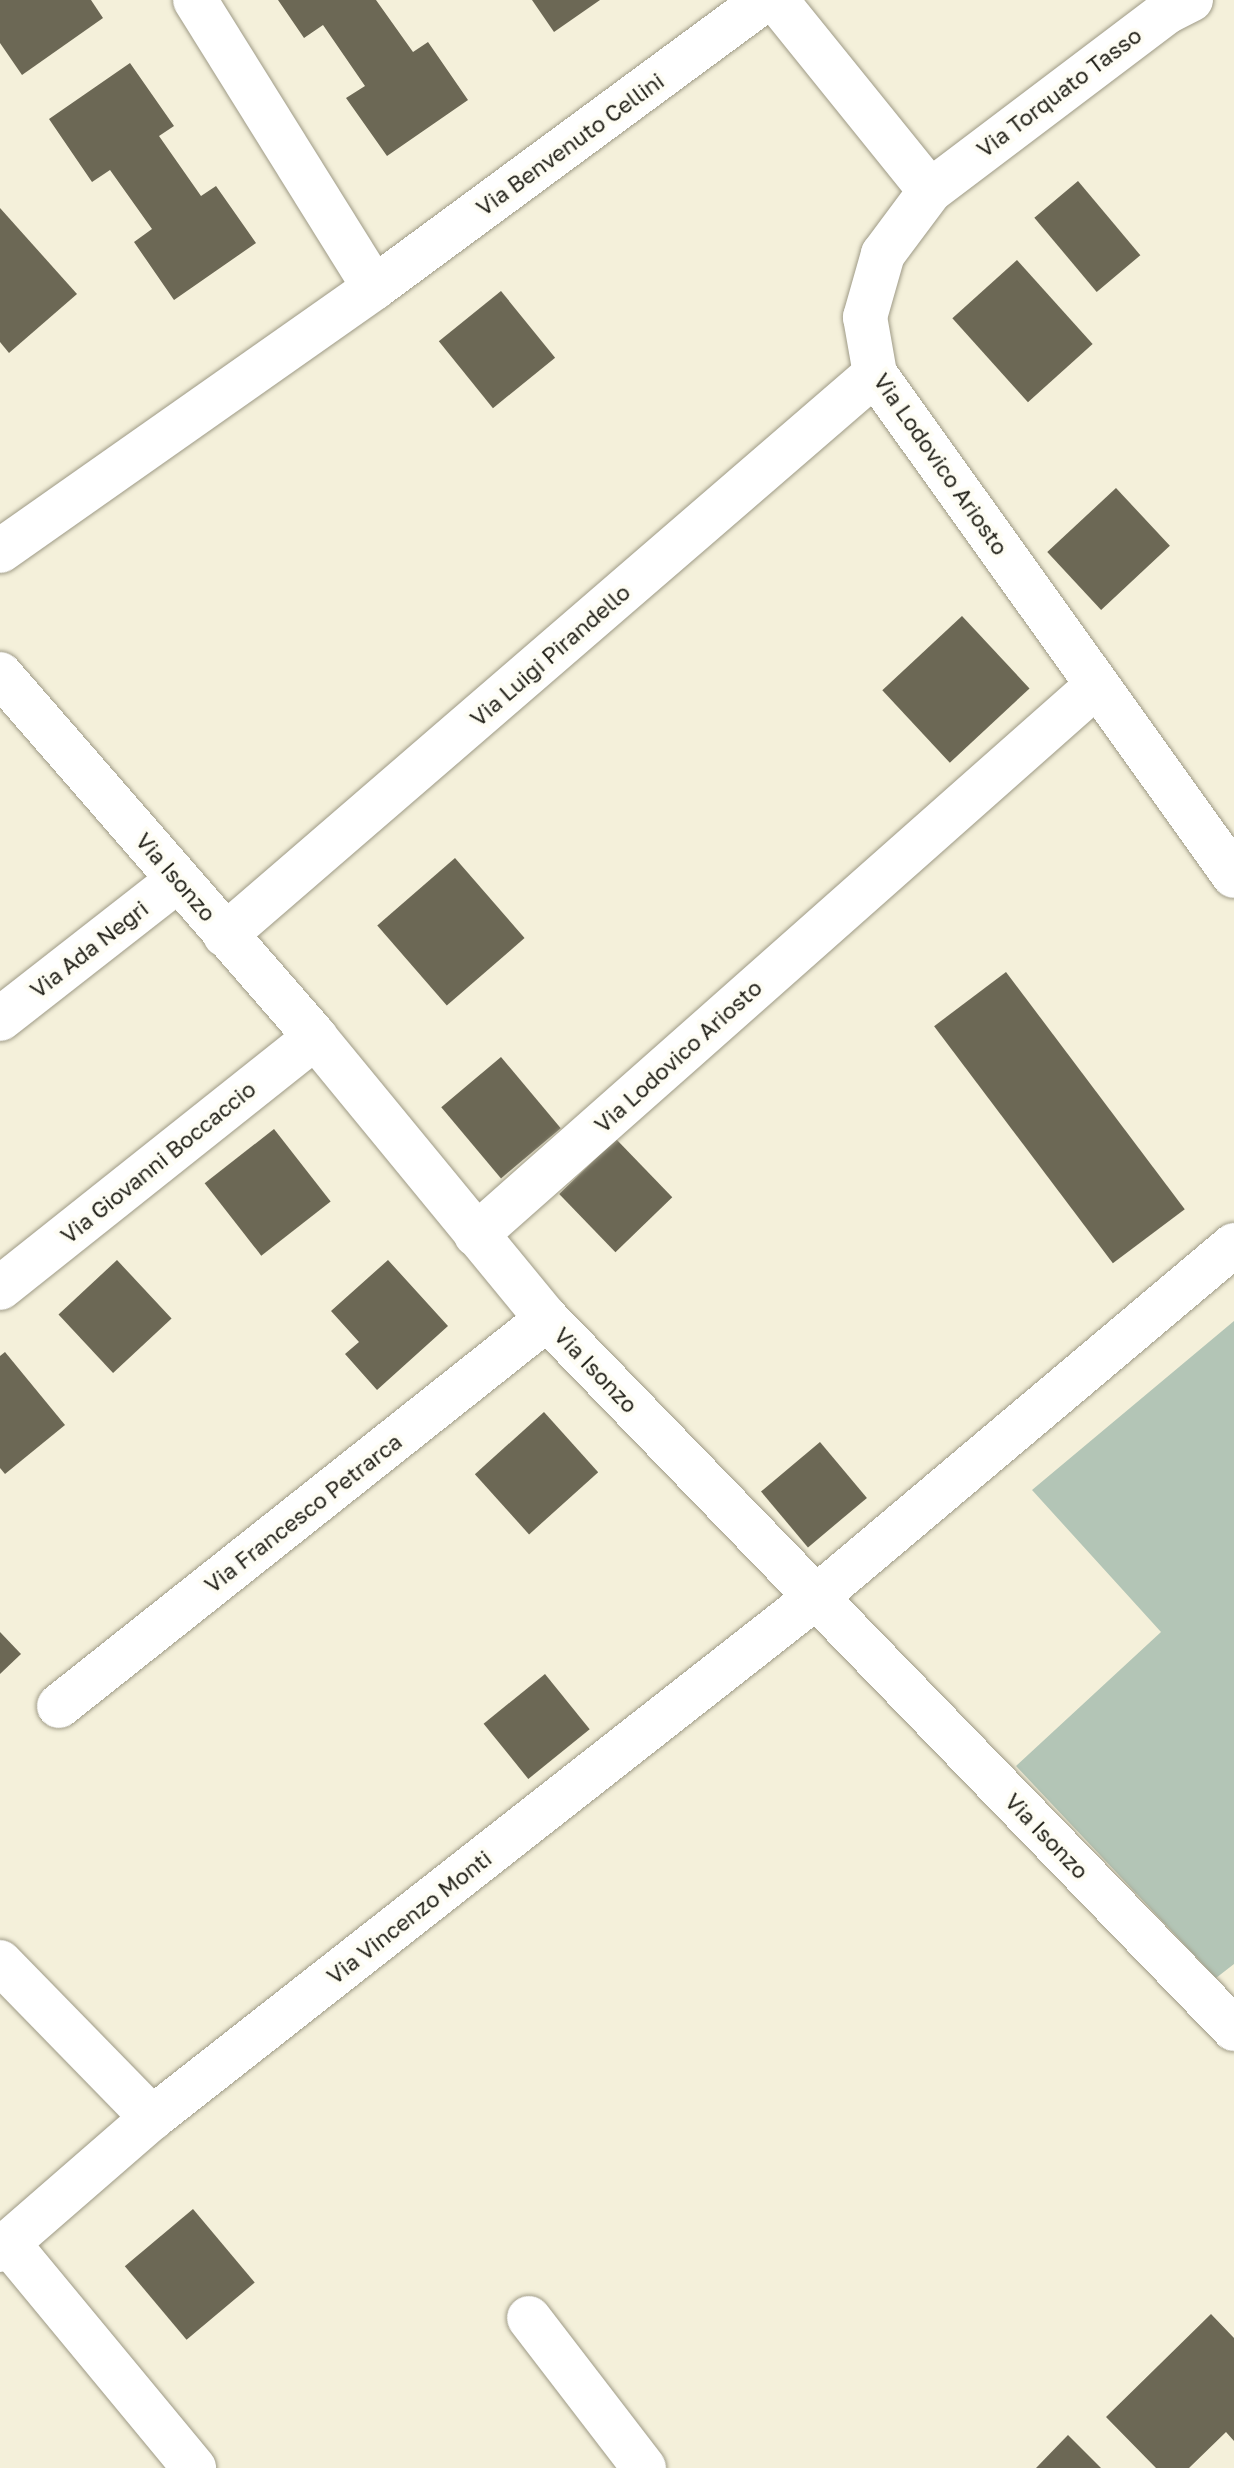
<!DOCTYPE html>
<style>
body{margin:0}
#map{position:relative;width:1234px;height:2468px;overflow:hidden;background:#f4f0da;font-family:"Golos Text",sans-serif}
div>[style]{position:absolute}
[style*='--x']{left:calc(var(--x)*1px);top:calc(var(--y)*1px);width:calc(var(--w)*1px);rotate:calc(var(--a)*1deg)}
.green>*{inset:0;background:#b3c5b6}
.building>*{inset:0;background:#6c6855;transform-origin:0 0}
.roads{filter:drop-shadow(0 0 2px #9e9a86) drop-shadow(0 0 2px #9e9a86)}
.street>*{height:44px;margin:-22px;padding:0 22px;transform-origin:22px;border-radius:22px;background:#fff}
span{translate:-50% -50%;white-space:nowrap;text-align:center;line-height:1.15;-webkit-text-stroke:8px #fefdf4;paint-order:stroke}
.street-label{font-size:22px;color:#24231b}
</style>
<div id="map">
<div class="green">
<i style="clip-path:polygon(1234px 1321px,1234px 1964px,1216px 1978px,1016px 1766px,1161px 1632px,1032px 1490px)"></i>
</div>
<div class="building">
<i style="clip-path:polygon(0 0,91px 0,103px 18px,22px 75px,0 43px)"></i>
<i style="clip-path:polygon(278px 0,376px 0,413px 52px,428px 42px,468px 100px,387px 156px,346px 98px,365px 86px,323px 25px,304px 38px)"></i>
<i style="clip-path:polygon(532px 0,600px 0,554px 32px)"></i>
<i style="clip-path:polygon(130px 63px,174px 126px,159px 136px,201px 196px,216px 186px,256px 243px,174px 300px,134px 242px,152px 229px,110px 170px,92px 182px,49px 119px)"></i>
<i style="left:1078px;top:181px;width:97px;height:57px;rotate:50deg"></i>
<i style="clip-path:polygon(0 208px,77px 294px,9px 353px,0 342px)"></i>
<i style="left:1017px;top:260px;width:113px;height:87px;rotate:48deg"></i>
<i style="left:501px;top:291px;width:86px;height:80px;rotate:51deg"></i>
<i style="left:1116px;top:488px;width:79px;height:94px;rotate:47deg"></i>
<i style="left:962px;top:616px;width:99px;height:109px;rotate:47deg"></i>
<i style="left:455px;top:858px;width:106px;height:103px;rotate:49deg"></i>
<i style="left:1006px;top:972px;width:297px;height:90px;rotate:53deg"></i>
<i style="left:501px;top:1057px;width:93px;height:78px;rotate:50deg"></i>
<i style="left:274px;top:1129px;width:92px;height:88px;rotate:52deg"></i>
<i style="left:616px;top:1139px;width:81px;height:79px;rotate:46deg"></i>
<i style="left:117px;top:1260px;width:80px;height:80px;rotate:47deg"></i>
<i style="clip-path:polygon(388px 1260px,448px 1326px,377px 1390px,345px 1354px,359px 1342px,331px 1311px)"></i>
<i style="clip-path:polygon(5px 1352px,65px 1425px,5px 1474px,0 1468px,0 1356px)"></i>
<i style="left:544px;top:1412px;width:81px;height:93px;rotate:48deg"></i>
<i style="left:820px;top:1442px;width:73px;height:77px;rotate:50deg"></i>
<i style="clip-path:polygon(0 1632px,21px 1654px,0 1674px)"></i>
<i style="left:545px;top:1674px;width:71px;height:79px;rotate:51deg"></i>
<i style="left:193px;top:2209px;width:96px;height:89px;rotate:50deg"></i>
<i style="clip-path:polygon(1211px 2314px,1234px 2338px,1234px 2441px,1226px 2432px,1189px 2468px,1156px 2468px,1106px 2417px)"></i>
<i style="clip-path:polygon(1068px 2435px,1101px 2468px,1036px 2468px)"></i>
</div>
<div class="roads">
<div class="street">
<i style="--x:195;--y:0;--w:339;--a:58.1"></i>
<i style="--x:776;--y:0;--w:245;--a:51.1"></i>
<i style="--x:930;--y:191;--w:79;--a:126.7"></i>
<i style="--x:883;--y:254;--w:66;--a:105.9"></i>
<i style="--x:865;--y:317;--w:58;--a:80"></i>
<i style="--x:875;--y:374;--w:617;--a:54.43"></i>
<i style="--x:930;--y:191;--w:297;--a:-37.1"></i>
<i style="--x:1167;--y:12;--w:27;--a:-27"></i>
<i style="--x:0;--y:551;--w:457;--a:-35.1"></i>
<i style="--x:374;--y:288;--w:486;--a:-36.4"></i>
<i style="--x:0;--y:674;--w:481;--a:49"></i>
<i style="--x:315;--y:1037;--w:365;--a:50.6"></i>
<i style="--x:547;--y:1319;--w:988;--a:45.94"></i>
<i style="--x:225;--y:935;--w:859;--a:-40.8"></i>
<i style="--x:0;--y:1019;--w:226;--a:-38"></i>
<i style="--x:476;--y:1235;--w:828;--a:-41.52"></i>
<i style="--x:0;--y:1288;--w:403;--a:-38.5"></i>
<i style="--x:59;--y:1706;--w:623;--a:-38.42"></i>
<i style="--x:0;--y:1962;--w:218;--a:45.7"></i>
<i style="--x:8;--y:2243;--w:292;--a:50.4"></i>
<i style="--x:0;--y:2250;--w:201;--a:-41"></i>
<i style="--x:152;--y:2118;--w:843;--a:-38.11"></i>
<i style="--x:815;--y:1598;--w:548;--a:-40.11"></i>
<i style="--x:529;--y:2318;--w:189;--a:52.5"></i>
</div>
</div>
<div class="street-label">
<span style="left:1059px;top:92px;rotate:-37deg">Via Torquato Tasso</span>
<span style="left:570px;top:144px;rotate:-36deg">Via Benvenuto Cellini</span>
<span style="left:941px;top:464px;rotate:55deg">Via Lodovico Ariosto</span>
<span style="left:550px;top:655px;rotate:-41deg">Via Luigi Pirandello</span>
<span style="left:176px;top:877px;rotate:49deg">Via Isonzo</span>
<span style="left:89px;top:949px;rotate:-38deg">Via Ada Negri</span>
<span style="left:678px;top:1056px;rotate:-42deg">Via Lodovico Ariosto</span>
<span style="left:158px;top:1162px;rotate:-39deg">Via Giovanni Boccaccio</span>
<span style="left:596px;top:1370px;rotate:46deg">Via Isonzo</span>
<span style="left:303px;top:1513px;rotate:-38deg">Via Francesco Petrarca</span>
<span style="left:1047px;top:1836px;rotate:46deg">Via Isonzo</span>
<span style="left:409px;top:1917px;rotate:-38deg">Via Vincenzo Monti</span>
</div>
</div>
